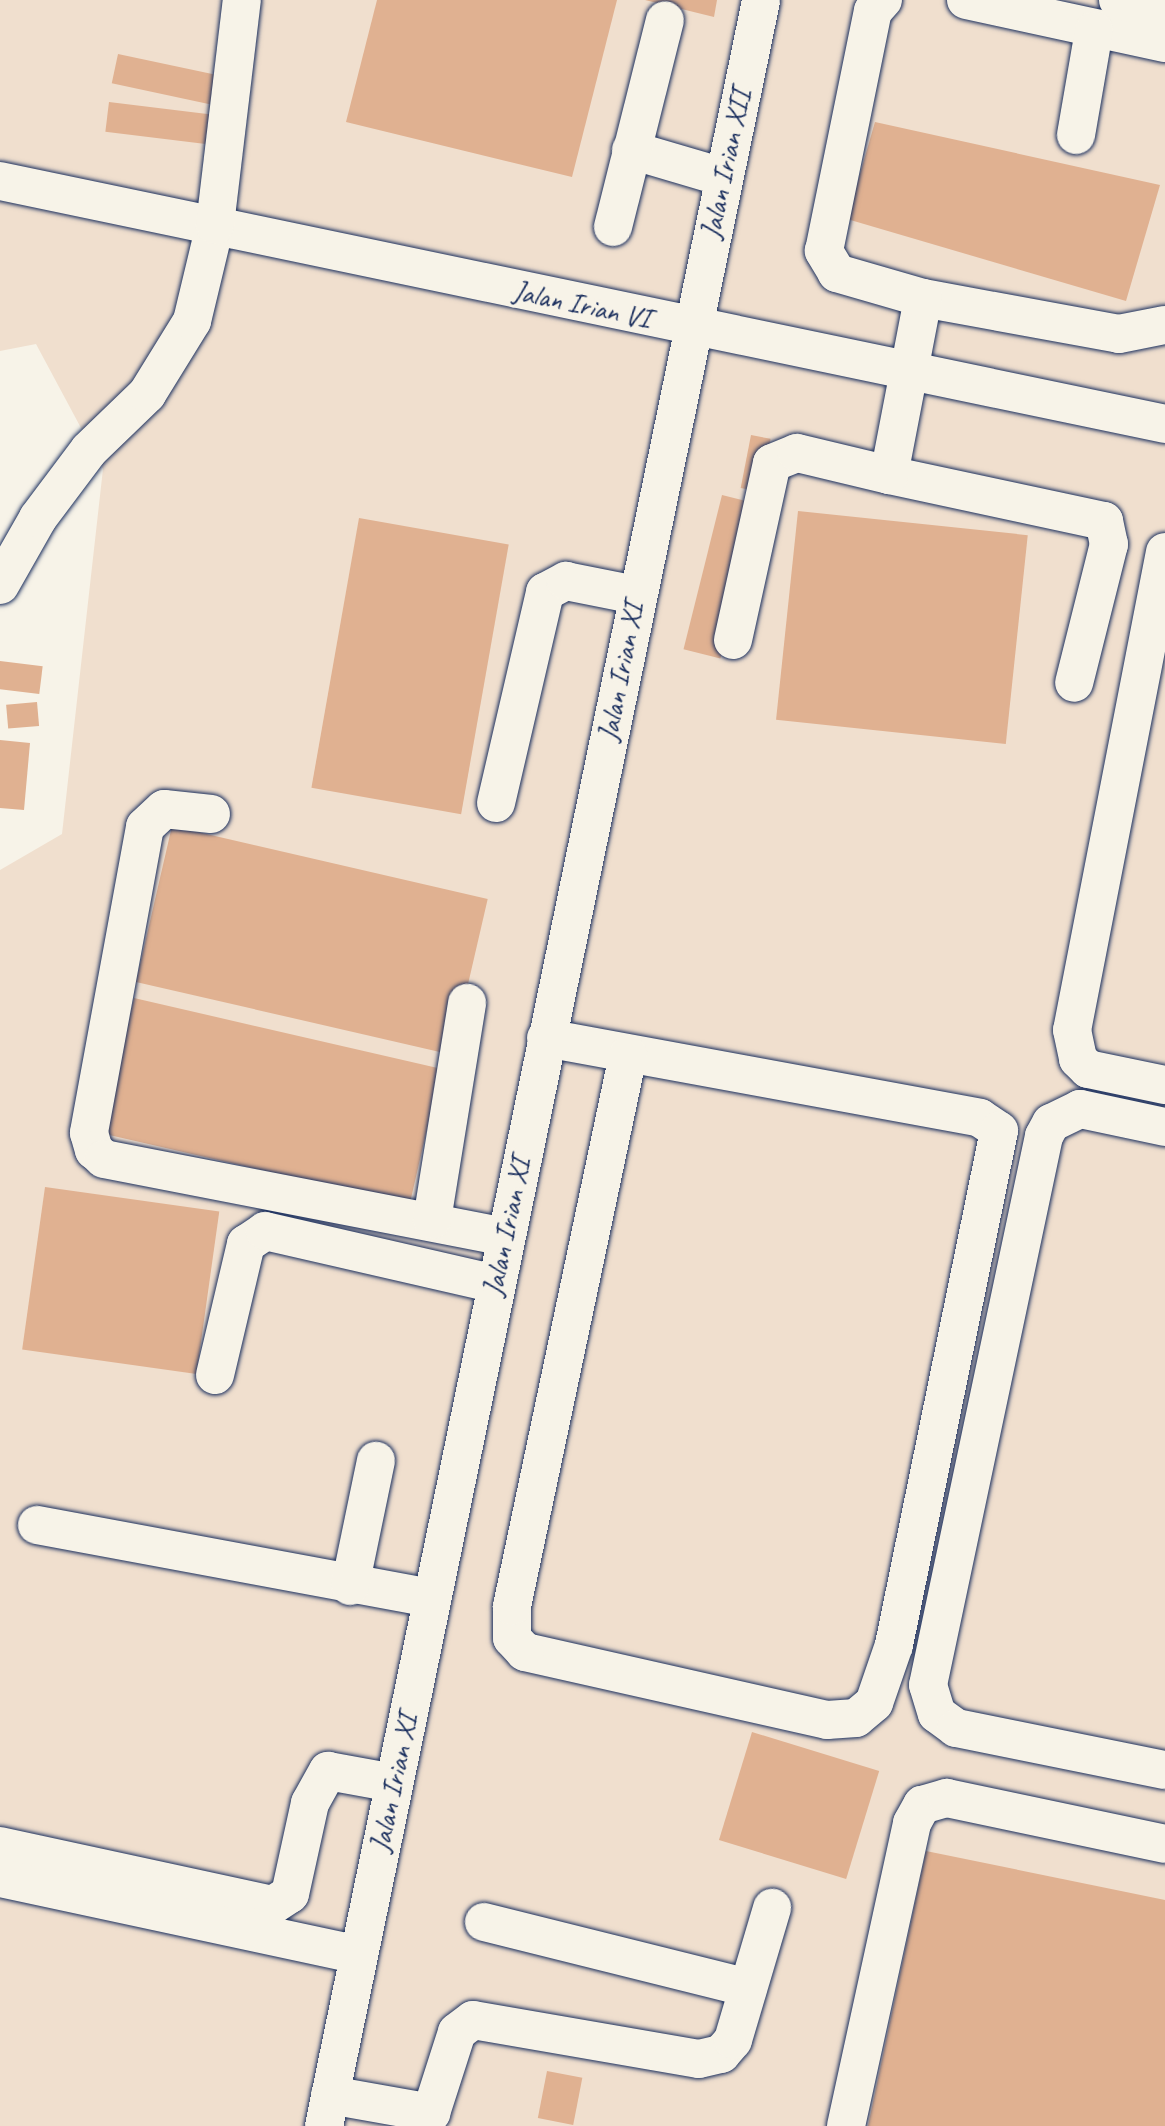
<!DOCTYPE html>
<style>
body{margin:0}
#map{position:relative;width:1165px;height:2126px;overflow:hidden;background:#f7f3e8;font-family:Caveat,sans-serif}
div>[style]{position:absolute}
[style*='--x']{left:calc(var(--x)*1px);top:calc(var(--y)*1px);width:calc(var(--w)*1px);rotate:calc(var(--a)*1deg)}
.built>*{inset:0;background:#f0dfce}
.building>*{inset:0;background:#e0b191;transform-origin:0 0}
.roads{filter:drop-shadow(0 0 2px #1b2f5e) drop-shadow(0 0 2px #1b2f5e)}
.minor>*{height:38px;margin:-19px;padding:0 19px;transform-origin:19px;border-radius:19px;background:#f7f3e8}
span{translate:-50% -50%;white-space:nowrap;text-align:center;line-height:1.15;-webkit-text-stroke:6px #f7f3e8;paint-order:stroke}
.street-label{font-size:28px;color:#1b2f5e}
</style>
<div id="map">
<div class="built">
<i style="clip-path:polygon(0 0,1165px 0,1165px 2126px,0 2126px,0 870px,62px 834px,103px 469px,36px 344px,0 351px)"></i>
</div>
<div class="building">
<i style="clip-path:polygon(377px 0,617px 0,572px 177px,346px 122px)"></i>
<i style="clip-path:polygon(645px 0,717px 0,714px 17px)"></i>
<i style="left:118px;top:54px;width:118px;height:30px;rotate:12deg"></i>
<i style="left:109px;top:102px;width:101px;height:30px;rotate:7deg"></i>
<i style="clip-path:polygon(875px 122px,1160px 185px,1126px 301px,847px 219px)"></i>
<i style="left:751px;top:435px;width:20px;height:54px;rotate:11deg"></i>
<i style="left:722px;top:495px;width:38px;height:159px;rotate:14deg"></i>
<i style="left:798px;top:511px;width:231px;height:210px;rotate:6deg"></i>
<i style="left:359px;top:518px;width:152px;height:274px;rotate:10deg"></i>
<i style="left:0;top:661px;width:43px;height:28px;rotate:7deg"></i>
<i style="left:37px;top:702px;width:24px;height:31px;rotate:85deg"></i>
<i style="clip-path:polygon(0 740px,30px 743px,24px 810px,0 808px)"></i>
<i style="left:172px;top:826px;width:324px;height:160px;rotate:13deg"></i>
<i style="left:134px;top:998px;width:315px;height:139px;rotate:13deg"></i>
<i style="left:45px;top:1187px;width:176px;height:164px;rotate:8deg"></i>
<i style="left:752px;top:1732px;width:133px;height:113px;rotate:17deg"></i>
<i style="clip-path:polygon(926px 1851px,1165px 1900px,1165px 2126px,868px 2126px)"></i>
<i style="left:547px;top:2071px;width:36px;height:48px;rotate:11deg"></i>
</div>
<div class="roads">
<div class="minor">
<i style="--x:966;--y:0;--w:204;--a:12.2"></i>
<i style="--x:1118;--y:0;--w:48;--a:12"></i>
<i style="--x:1076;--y:135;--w:106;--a:-80.2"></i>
<i style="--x:631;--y:150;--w:96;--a:16.4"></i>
<i style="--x:0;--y:181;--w:1190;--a:11.78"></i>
<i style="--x:613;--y:227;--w:213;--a:-75.9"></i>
<i style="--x:923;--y:298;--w:199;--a:10.4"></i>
<i style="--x:1119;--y:334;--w:47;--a:-11.1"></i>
<i style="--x:889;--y:475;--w:220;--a:12.1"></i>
<i style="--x:1104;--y:521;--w:24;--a:78"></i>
<i style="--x:1109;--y:544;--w:143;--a:104.1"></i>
<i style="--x:1165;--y:552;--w:487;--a:101"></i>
<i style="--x:1072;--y:1030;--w:30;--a:78"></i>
<i style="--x:1078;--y:1059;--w:14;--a:45"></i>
<i style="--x:1088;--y:1069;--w:79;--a:11.7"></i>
<i style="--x:0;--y:585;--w:77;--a:-60.4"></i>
<i style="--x:38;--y:518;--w:85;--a:-53.1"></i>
<i style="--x:89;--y:450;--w:81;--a:-44"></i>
<i style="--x:147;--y:394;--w:86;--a:-58.3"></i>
<i style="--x:192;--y:321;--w:99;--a:-76.5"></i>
<i style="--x:215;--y:225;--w:227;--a:-83.2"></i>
<i style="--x:733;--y:640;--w:181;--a:-77.6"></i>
<i style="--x:772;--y:463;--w:27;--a:-22"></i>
<i style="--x:797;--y:453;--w:95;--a:13.4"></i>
<i style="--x:889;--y:475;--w:180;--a:-79.1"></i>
<i style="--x:923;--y:298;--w:90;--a:-163.8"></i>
<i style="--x:837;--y:273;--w:26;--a:-121"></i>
<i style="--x:824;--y:251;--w:245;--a:-78.5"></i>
<i style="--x:873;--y:11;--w:15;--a:-48"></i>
<i style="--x:496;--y:803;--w:217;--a:-76.9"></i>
<i style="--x:545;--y:592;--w:24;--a:-28"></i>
<i style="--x:566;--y:581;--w:71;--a:11.3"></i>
<i style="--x:211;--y:814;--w:47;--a:-173.9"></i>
<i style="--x:164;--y:809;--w:26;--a:137"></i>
<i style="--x:145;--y:827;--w:311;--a:100.4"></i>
<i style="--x:89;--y:1133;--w:18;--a:74"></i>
<i style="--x:94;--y:1150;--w:13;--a:42"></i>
<i style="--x:104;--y:1159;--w:409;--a:11"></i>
<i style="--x:546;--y:1038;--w:441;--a:10.4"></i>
<i style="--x:980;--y:1118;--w:23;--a:34"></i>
<i style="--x:999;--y:1131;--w:525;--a:101.55"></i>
<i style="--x:894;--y:1645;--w:61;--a:109"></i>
<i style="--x:874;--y:1703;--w:23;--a:140"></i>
<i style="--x:856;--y:1718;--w:29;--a:176"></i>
<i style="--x:827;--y:1720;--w:310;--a:-167.3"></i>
<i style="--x:525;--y:1652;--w:19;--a:-133"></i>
<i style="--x:512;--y:1638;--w:32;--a:-90"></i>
<i style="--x:512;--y:1606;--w:563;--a:-78.11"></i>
<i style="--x:1165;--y:1127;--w:87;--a:-168"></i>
<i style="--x:1080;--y:1109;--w:32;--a:154"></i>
<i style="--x:1051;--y:1123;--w:15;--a:118"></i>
<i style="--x:1044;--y:1136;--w:561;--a:101.93"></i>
<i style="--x:928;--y:1685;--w:30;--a:73"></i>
<i style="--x:937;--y:1714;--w:24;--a:36"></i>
<i style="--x:956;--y:1728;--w:213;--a:11.4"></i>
<i style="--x:432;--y:1220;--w:220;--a:-80.8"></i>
<i style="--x:215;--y:1375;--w:135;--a:-76.7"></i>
<i style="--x:246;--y:1244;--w:23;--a:-34"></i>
<i style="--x:265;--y:1231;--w:237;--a:12.9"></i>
<i style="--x:37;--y:1525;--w:402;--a:10.5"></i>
<i style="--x:350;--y:1586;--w:128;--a:-78.3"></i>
<i style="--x:0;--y:1846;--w:279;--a:12.2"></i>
<i style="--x:273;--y:1905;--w:20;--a:-33"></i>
<i style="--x:290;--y:1894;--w:93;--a:-77.6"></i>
<i style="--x:310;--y:1803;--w:37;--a:-61"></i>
<i style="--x:328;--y:1771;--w:67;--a:10.3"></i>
<i style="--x:0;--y:1878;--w:367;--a:12.1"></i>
<i style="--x:484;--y:1922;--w:272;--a:14"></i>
<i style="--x:330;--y:2095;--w:103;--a:10.1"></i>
<i style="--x:431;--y:2113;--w:85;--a:-72.2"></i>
<i style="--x:457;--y:2032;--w:20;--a:-37"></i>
<i style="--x:473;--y:2020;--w:229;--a:9.8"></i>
<i style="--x:699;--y:2059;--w:23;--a:-13"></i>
<i style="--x:721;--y:2054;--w:18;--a:-49"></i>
<i style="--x:733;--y:2040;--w:138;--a:-73.5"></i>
<i style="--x:324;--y:2126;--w:2170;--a:-78.38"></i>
<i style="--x:846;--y:2126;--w:310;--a:-77.7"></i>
<i style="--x:912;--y:1823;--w:21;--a:-61"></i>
<i style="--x:922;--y:1805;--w:26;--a:-16"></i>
<i style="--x:947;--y:1798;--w:223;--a:11.9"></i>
</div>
</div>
<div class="street-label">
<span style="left:726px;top:164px;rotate:-78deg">Jalan Irian XII</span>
<span style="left:582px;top:305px;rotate:12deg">Jalan Irian VI</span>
<span style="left:621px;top:672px;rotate:-79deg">Jalan Irian XI</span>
<span style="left:507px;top:1227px;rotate:-78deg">Jalan Irian XI</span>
<span style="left:394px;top:1783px;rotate:-78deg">Jalan Irian XI</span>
</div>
</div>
